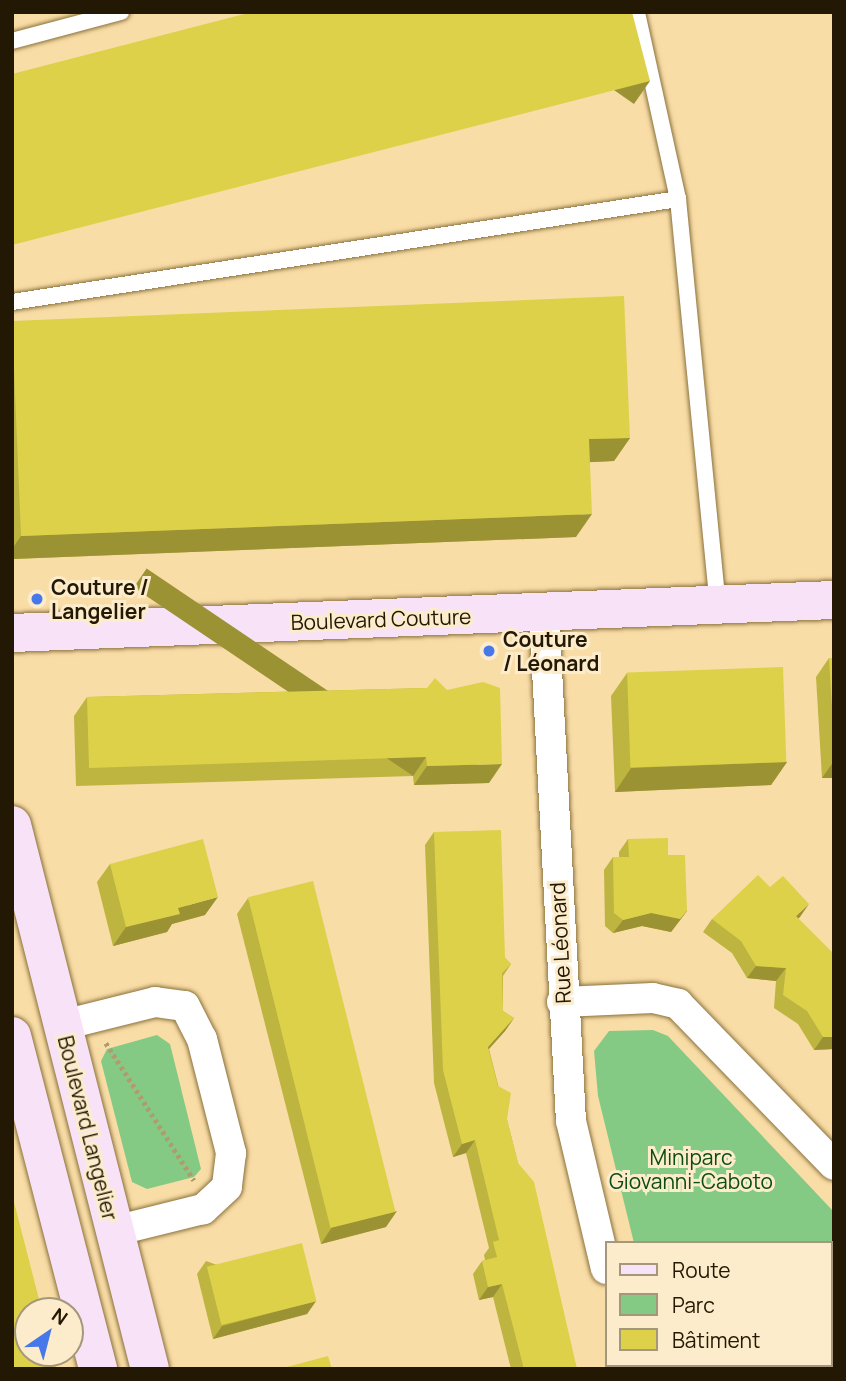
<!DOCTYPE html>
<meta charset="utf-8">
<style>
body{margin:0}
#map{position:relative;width:846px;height:1381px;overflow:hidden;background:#f9dda6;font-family:Manrope,sans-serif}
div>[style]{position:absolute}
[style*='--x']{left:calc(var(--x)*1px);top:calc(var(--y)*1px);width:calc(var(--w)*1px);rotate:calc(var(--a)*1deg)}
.green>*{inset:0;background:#84ca84}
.path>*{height:4.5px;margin-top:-2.25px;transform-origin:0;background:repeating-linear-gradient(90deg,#b09b6f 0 3.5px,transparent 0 7px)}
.roads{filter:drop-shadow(0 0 2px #8a713d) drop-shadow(0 0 2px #8a713d)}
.lane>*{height:16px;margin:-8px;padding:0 8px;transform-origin:8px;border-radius:8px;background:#fff}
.street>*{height:30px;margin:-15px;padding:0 15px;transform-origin:15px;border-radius:15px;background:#fff}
.secondary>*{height:38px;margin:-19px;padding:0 19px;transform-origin:19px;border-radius:19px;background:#f7e2f8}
.wall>*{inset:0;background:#beb440}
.shaded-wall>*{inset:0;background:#9b9234;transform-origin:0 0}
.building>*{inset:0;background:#ddd14a;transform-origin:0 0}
.dots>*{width:19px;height:19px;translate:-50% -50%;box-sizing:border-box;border:4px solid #fceccb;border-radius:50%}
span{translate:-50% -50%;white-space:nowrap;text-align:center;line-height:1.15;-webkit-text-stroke:6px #fceccb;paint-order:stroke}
.poi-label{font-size:21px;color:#221803;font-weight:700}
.left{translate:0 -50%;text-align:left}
.street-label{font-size:21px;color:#221803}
.park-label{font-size:21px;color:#0a4c12}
.frame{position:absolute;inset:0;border:14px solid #221803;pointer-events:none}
.legend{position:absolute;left:605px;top:1241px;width:228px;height:126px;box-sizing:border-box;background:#fceccb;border:2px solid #a5977b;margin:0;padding:9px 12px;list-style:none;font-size:21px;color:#221803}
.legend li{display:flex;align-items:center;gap:14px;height:35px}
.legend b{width:35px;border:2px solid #a5977b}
.north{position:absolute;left:14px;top:1297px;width:70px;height:70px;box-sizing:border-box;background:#fceccb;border:2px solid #a5977b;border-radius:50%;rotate:35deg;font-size:19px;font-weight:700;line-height:28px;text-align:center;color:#221803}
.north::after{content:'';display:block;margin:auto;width:24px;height:32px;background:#4778e9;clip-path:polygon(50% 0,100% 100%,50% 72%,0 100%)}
</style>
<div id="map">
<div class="green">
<i style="clip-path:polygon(653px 1030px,668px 1036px,834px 1212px,834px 1369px,667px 1369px,830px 1365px,830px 1243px,634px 1243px,598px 1096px,594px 1051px,609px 1031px)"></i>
<i style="clip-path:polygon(157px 1035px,170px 1044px,201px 1169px,194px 1177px,147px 1189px,132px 1182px,101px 1061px,107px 1049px)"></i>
</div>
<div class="path">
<i style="--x:106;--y:1043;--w:163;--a:57.3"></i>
</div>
<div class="roads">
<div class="lane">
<i style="--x:12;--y:41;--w:113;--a:-14.9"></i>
<i style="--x:678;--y:199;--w:407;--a:84.4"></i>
<i style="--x:12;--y:302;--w:674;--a:-8.79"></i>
<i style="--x:678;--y:199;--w:191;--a:-102.4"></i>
</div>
<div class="street">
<i style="--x:544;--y:613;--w:509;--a:86.96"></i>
<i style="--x:571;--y:1121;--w:152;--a:76.7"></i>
<i style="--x:562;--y:1002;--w:91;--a:-2.5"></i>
<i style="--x:653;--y:998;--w:26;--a:13"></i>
<i style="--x:678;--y:1004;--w:224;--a:45.9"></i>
<i style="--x:63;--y:1025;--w:95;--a:-14"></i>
<i style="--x:155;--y:1002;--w:30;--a:8"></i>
<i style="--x:185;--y:1006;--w:37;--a:63"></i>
<i style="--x:202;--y:1039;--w:118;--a:75.7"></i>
<i style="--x:231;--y:1153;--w:34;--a:97"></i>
<i style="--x:227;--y:1187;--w:33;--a:137"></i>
<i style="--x:203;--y:1209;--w:92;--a:166.1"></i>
<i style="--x:631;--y:1365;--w:4;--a:76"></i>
</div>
<div class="secondary">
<i style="--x:12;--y:633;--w:823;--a:-2.3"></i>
<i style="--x:12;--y:825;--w:561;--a:75.77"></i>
<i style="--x:12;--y:1036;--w:344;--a:75.5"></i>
</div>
</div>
<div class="wall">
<i style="clip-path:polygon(12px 321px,630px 438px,614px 461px,590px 462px,576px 537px,12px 559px)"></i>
<i style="clip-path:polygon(829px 658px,834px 658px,834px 778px,822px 778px,816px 677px)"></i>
<i style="clip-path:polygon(627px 673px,787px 762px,771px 785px,615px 792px,611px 696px)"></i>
<i style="clip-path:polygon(427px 688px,489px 783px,414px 785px,413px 776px,76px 786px,74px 716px,87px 697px)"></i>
<i style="clip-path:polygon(434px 832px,505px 958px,511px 964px,503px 976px,503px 1011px,514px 1018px,505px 1031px,489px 1049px,518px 1163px,577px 1369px,511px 1369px,493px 1297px,479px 1300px,473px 1274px,482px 1261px,485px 1260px,484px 1255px,489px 1248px,466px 1153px,453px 1157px,434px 1083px,425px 845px)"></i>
<i style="clip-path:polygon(628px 839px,668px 855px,687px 911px,671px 932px,642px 926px,613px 933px,605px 926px,604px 870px,613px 857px,619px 857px,619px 852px)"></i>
<i style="clip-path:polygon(110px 864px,205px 915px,172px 924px,167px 932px,113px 946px,97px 882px)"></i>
<i style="clip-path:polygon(248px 898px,386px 1227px,321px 1244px,237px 914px)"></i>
<i style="clip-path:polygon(800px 917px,798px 918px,834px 1049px,814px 1050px,798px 1024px,774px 1008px,776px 981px,747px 978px,732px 953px,703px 932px,712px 919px)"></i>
<i style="clip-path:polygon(206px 1261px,316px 1301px,307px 1314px,213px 1339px,197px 1274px)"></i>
</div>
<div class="shaded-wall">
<i style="left:650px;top:81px;width:28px;height:659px;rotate:125deg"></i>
<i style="clip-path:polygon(630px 438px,614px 461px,573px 463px,589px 439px)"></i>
<i style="clip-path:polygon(592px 514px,576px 537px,12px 559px,12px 549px,21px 536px)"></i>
<i style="left:426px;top:757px;width:23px;height:337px;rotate:124deg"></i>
<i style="clip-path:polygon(834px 761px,834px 778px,822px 778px)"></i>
<i style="clip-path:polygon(787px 762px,771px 785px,615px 792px,631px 768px)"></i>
<i style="clip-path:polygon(502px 764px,489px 783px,414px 785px,427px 766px)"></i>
<i style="clip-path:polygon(218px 897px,205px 915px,172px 924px,167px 932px,113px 946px,126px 927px,178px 908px)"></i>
<i style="clip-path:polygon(809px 904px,800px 917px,787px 929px,796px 916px)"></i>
<i style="clip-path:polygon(687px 911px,671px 932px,642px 926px,613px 933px,623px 920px,651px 913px)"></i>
<i style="clip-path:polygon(756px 966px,786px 968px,776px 981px,747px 978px)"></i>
<i style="clip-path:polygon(514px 1018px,505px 1031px,479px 1060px,488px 1047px)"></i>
<i style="clip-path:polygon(823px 1037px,834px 1037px,834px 1049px,814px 1050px)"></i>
<i style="clip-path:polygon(475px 1140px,466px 1153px,453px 1157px,462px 1144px)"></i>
<i style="clip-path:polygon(397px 1211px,386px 1227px,321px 1244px,332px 1227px)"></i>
<i style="clip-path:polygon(502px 1284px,493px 1297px,479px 1300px,488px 1287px)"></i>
<i style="clip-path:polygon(316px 1301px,307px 1314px,213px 1339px,222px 1326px)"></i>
</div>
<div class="building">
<i style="clip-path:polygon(252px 12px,632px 12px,650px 81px,12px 245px,12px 74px)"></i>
<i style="clip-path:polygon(624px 296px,630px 438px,589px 439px,592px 514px,21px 536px,12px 321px)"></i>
<i style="clip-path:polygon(829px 658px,834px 658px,834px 740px)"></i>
<i style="left:783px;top:667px;width:95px;height:156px;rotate:88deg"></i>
<i style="clip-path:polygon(435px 678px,447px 690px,483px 682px,500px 688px,502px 764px,427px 766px,426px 757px,89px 768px,87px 697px,427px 688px)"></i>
<i style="clip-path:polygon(501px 830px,505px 958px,511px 964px,502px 973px,503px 1011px,514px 1018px,488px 1047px,498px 1086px,511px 1093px,507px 1119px,518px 1163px,534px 1182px,577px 1369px,524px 1369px,502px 1284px,488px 1287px,482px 1261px,497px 1257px,493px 1242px,499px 1240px,475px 1140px,462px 1144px,443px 1070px,434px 832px)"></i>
<i style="clip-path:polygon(668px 838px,668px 855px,685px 855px,687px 911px,680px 919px,651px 913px,623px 920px,614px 913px,613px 857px,629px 857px,628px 839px)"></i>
<i style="clip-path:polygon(203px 839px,218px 897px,178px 908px,180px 914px,126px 927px,110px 864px)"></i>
<i style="clip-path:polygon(758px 875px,770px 887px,783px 876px,809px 904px,796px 916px,834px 954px,834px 1037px,823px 1037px,807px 1011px,783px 995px,786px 968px,756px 966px,741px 941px,712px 919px)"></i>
<i style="left:313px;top:881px;width:341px;height:67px;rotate:76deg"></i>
<i style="clip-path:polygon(12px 1194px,42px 1311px,28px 1311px,28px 1353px,53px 1353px,57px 1369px,12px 1369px)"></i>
<i style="left:302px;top:1243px;width:60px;height:98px;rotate:76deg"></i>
<i style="clip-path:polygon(328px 1356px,332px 1369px,279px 1369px)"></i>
</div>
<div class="dots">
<i style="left:37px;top:599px;background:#4778e9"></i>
<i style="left:489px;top:651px;background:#4778e9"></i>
</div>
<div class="poi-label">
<span class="left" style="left:51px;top:599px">Couture /<br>Langelier</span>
<span class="left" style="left:503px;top:651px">Couture<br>/ Léonard</span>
</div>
<div class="street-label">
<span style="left:381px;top:619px;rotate:-2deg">Boulevard Couture</span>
<span style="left:560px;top:943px;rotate:-93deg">Rue Léonard</span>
<span style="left:88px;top:1128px;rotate:76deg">Boulevard Langelier</span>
</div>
<div class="park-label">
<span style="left:691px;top:1169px">Miniparc<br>Giovanni-Caboto</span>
</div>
<div class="frame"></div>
<ul class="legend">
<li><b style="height:9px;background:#f7e2f8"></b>Route</li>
<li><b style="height:19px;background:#84ca84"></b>Parc</li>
<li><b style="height:19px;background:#ddd14a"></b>Bâtiment</li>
</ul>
<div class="north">N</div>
</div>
